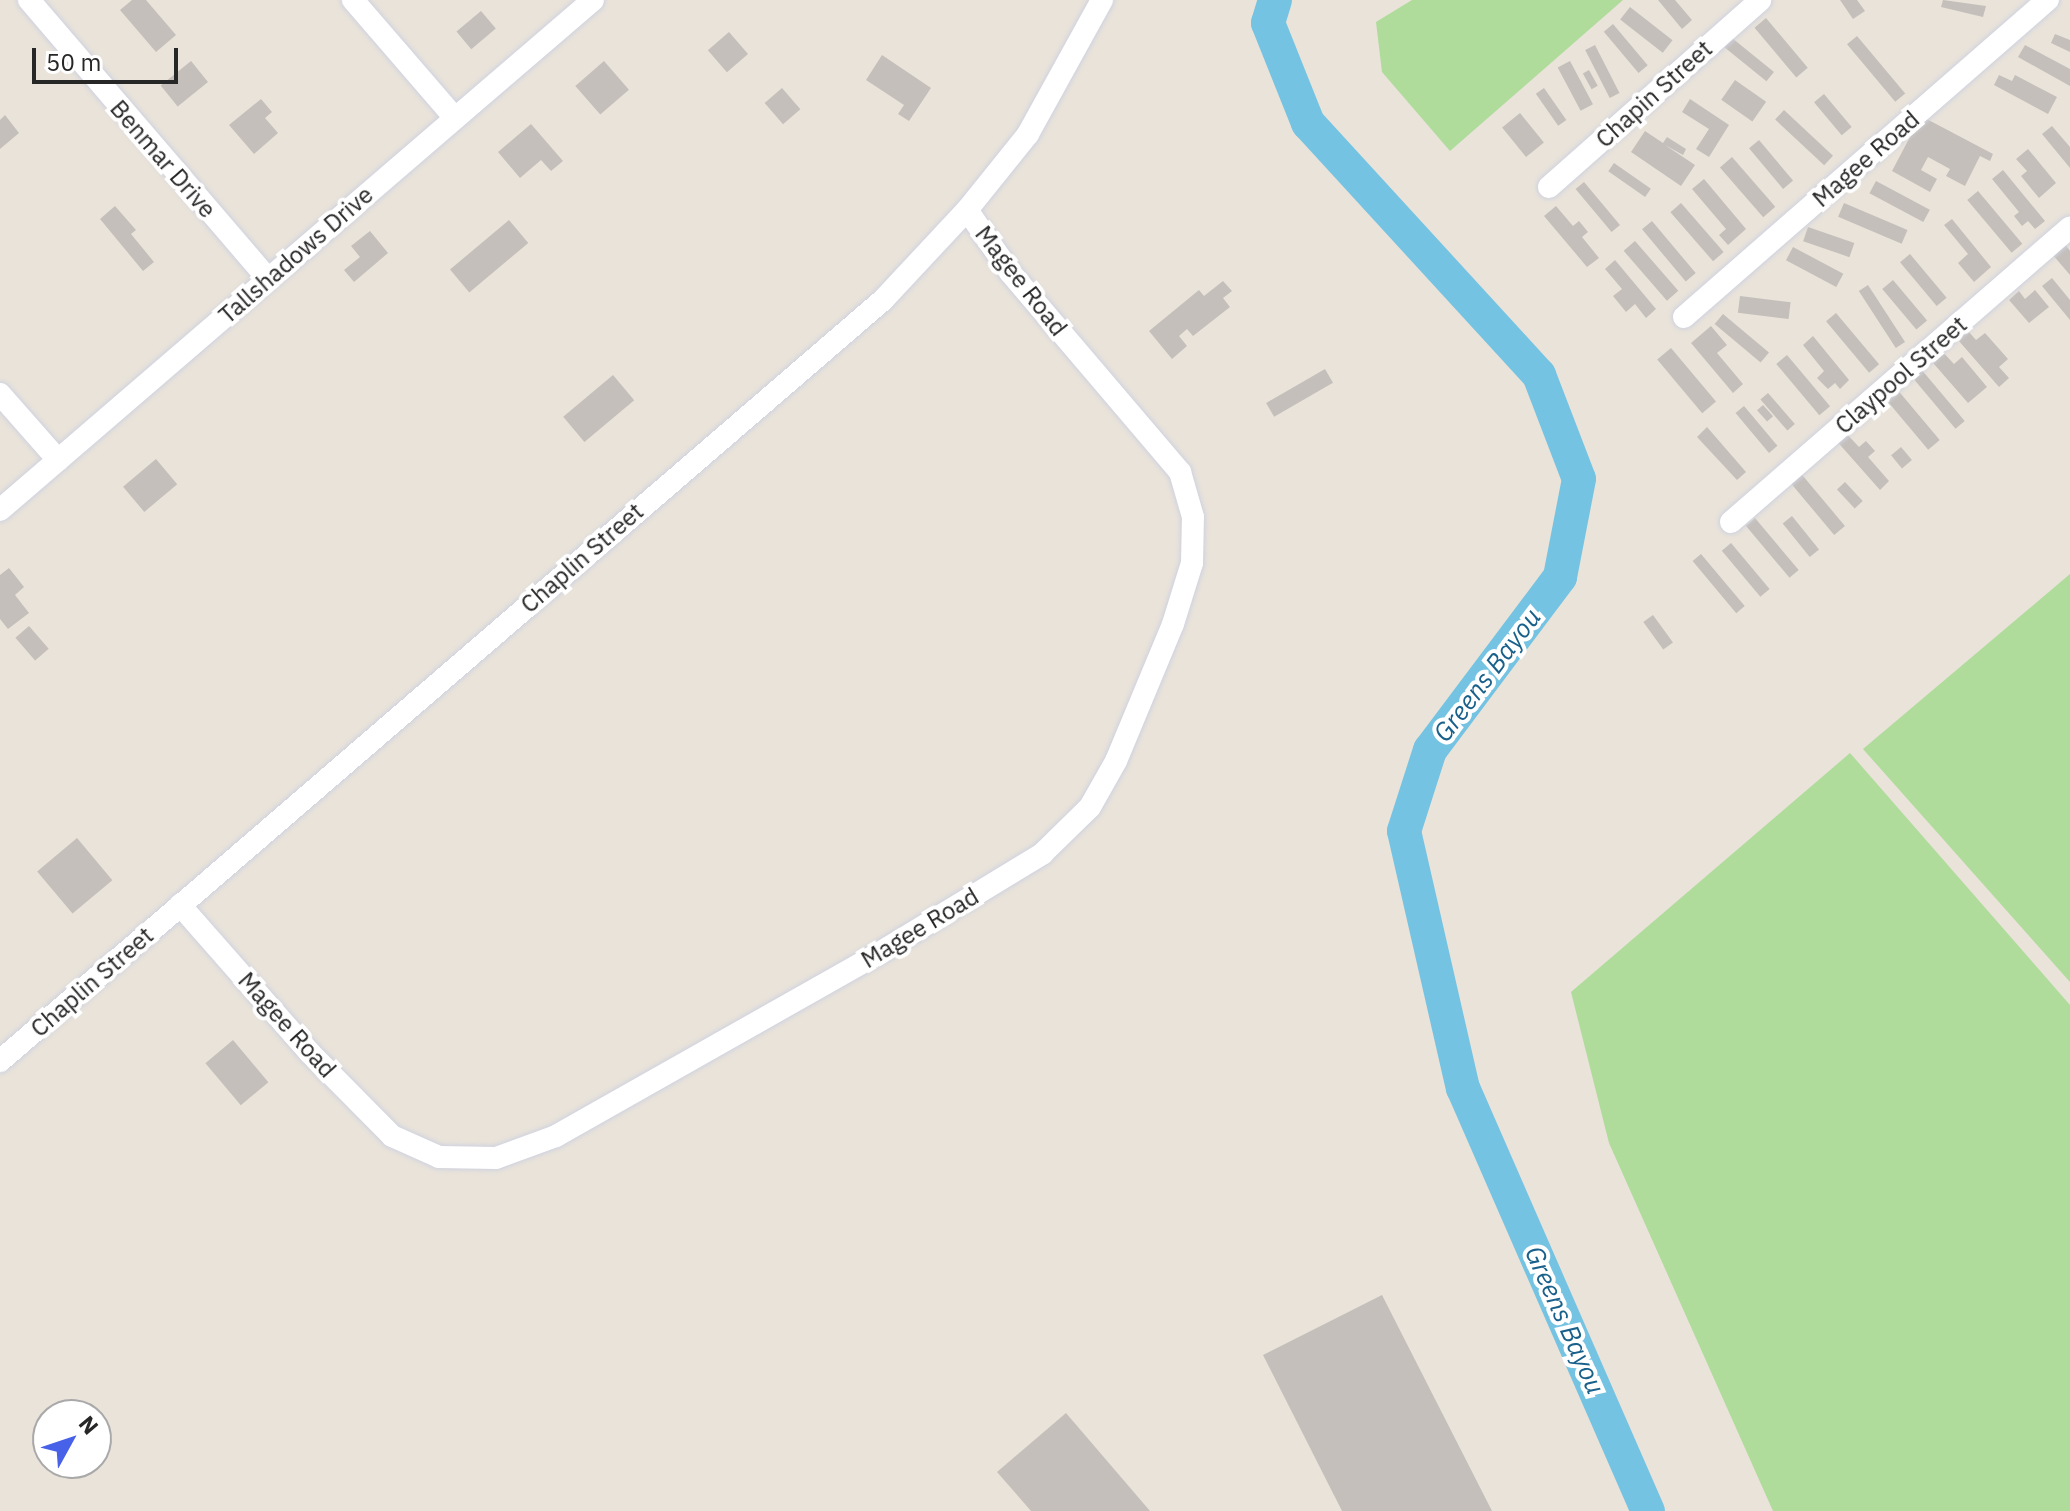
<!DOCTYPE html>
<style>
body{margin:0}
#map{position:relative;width:2070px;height:1511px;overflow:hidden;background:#e9e3da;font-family:"IBM Plex Sans",sans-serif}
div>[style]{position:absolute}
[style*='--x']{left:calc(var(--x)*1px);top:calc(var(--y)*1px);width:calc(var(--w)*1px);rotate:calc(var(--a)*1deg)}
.green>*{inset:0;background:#afdb9b}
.river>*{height:34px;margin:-17px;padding:0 17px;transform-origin:17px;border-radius:17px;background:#75c3e2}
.building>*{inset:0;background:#c4bfba;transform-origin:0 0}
.roads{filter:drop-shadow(0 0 2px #cfd2df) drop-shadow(0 0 2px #cfd2df)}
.minor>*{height:22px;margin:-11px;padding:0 11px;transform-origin:11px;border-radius:11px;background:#fff}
span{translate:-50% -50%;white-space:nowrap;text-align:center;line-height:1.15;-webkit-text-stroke:8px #fff;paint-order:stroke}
.street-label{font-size:24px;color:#272727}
.water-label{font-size:26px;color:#19608a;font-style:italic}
.north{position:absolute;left:32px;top:1399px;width:80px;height:80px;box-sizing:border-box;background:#fff;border:2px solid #a9a9a9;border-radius:50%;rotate:50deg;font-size:22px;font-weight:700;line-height:32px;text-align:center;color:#272727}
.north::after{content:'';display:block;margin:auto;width:28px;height:36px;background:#4761e9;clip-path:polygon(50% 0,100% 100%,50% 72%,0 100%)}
.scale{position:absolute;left:32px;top:48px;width:146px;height:36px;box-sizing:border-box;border:4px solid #272727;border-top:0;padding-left:10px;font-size:24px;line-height:28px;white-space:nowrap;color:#272727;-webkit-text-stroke:6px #fff;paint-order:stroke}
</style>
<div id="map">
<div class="green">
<i style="clip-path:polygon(1412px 0,1623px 0,1450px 151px,1382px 72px,1376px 22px)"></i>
<i style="clip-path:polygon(2070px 574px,2070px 982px,1863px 749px)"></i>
<i style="clip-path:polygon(1850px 753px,2070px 1005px,2070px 1511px,1773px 1511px,1609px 1143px,1571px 992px)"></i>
</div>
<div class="river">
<i style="--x:1275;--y:0;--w:24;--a:107"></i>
<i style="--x:1268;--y:23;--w:108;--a:68.2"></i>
<i style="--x:1308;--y:123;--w:342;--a:47.5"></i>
<i style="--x:1539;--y:375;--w:111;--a:69"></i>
<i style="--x:1579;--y:479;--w:100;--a:101"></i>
<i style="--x:1560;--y:577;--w:216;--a:126.9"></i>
<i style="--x:1430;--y:750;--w:85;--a:107.8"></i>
<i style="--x:1404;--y:831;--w:264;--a:77.1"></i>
<i style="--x:1463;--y:1088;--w:462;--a:66.4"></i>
</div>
<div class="building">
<i style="clip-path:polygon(132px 0,146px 0,176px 35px,156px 52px,120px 10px)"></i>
<i style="clip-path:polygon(1658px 0,1675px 0,1692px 20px,1682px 29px)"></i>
<i style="clip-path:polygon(1840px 0,1857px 0,1865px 11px,1853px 19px)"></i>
<i style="clip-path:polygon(1943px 0,1986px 6px,1983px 17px,1941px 7px)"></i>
<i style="left:1630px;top:7px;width:54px;height:16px;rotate:38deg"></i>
<i style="left:481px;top:11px;width:23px;height:32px;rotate:50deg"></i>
<i style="left:1766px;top:18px;width:65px;height:15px;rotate:50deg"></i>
<i style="left:1613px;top:24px;width:54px;height:12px;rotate:50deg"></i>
<i style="left:729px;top:32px;width:29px;height:28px;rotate:49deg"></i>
<i style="clip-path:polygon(2055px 34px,2070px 40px,2070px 52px,2051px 43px)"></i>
<i style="left:1857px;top:36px;width:75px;height:13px;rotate:50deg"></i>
<i style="left:1732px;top:38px;width:54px;height:12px;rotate:39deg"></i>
<i style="left:1595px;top:45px;width:54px;height:11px;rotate:63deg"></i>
<i style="clip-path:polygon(2025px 45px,2070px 69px,2070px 86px,2018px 57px)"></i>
<i style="clip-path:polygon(882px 55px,931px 88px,909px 121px,898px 114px,904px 105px,866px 80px)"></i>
<i style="left:191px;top:61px;width:27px;height:39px;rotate:51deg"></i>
<i style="left:604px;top:61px;width:38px;height:38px;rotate:49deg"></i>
<i style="left:1570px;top:61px;width:49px;height:14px;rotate:62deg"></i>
<i style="left:1589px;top:70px;width:18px;height:7px;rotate:61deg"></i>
<i style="clip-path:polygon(1999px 75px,2012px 81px,2015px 75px,2057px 97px,2048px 114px,1994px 85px)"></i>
<i style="left:1735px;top:80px;width:38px;height:24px;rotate:35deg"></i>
<i style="left:782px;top:88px;width:28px;height:23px;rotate:49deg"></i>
<i style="left:1544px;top:88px;width:39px;height:10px;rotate:55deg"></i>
<i style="left:1824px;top:94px;width:43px;height:13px;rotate:50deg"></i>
<i style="clip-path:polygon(261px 99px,272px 112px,265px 118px,278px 133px,254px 154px,229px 125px)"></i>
<i style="clip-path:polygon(1690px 99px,1729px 125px,1709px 157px,1696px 149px,1709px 129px,1682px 112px)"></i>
<i style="left:1784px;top:110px;width:67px;height:13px;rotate:43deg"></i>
<i style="left:1520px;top:113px;width:38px;height:23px;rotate:51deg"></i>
<i style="clip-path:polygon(5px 115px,19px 133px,0 149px,0 120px)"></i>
<i style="clip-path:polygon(1921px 116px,1993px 154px,1990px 161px,1980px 156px,1965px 186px,1946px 176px,1950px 169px,1928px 157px,1921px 170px,1937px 179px,1930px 192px,1892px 171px)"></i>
<i style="clip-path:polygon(531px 124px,563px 161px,551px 171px,541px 160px,520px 178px,498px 152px)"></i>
<i style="clip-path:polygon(2052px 126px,2070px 147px,2070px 168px,2042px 134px)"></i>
<i style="clip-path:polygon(1645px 131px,1663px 143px,1667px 137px,1686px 149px,1683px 155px,1665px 145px,1695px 165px,1681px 186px,1631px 152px)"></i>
<i style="left:1759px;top:140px;width:53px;height:13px;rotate:50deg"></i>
<i style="clip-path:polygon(2028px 149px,2056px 183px,2039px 198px,2021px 176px,2027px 171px,2016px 159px)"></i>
<i style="left:1732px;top:157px;width:66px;height:16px;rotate:49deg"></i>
<i style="left:1614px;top:163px;width:45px;height:10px;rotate:35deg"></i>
<i style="clip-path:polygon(2003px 170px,2045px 221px,2035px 229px,2028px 221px,2022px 226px,2014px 216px,2019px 212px,1992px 179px)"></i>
<i style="clip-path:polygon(1704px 179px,1746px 229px,1728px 245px,1719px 235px,1726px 229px,1692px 189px)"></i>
<i style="left:1876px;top:181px;width:61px;height:14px;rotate:28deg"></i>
<i style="left:1584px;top:182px;width:56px;height:11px;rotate:50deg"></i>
<i style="left:1978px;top:191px;width:69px;height:14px;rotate:50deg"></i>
<i style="left:1681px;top:203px;width:65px;height:14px;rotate:49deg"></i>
<i style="left:1844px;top:203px;width:69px;height:15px;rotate:23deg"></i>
<i style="clip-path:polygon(115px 206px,136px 230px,131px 234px,154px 262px,143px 271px,100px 219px)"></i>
<i style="clip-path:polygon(1556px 206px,1573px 226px,1579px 221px,1588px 232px,1582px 237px,1599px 258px,1587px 267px,1544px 216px)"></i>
<i style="clip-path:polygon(1952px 219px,1991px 267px,1974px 282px,1958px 263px,1968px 254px,1944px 225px)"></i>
<i style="left:509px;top:220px;width:30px;height:77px;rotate:50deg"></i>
<i style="left:1652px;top:221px;width:68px;height:13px;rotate:50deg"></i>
<i style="left:1808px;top:227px;width:49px;height:15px;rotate:19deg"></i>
<i style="clip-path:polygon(370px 231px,388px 253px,354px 282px,344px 270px,360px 257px,351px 246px)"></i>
<i style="left:1635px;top:241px;width:66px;height:15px;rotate:49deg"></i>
<i style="clip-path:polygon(2065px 244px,2070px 251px,2070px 275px,2052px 254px)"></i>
<i style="left:1793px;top:247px;width:57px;height:15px;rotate:28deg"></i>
<i style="left:1910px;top:254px;width:57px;height:13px;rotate:50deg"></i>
<i style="clip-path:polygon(1615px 260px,1656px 309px,1646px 318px,1635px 304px,1626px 312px,1613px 296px,1622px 289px,1605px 269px)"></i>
<i style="clip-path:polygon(2052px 278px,2070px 300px,2070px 320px,2042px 286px)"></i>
<i style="left:1893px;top:280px;width:53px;height:14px;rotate:50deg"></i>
<i style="clip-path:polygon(1223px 281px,1232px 291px,1223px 298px,1230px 307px,1193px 336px,1187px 329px,1179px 336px,1187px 346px,1172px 359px,1149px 331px,1199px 290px,1204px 296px)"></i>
<i style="left:1868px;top:285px;width:68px;height:11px;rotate:57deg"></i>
<i style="clip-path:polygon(2035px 290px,2049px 307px,2029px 323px,2009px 300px,2019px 291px,2025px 299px)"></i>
<i style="left:1740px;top:296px;width:51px;height:17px;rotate:7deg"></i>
<i style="left:1836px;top:313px;width:67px;height:13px;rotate:50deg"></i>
<i style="left:1723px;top:314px;width:60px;height:13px;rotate:40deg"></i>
<i style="clip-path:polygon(1962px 324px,1976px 340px,1985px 333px,2008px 359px,1999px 367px,2009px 378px,1999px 387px,1952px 333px)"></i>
<i style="clip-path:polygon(1711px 326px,1727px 345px,1717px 353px,1743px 384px,1733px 393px,1691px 343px)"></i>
<i style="clip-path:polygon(1813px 336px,1849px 380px,1840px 389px,1835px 383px,1828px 389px,1817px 378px,1824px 371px,1803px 345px)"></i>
<i style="clip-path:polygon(1938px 347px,1954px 364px,1962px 357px,1987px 387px,1968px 403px,1927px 356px)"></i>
<i style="left:1671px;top:348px;width:70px;height:18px;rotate:50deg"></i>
<i style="left:1787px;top:355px;width:67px;height:14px;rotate:50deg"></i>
<i style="left:1325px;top:369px;width:16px;height:68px;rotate:60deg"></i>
<i style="left:1921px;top:369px;width:68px;height:12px;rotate:50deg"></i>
<i style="left:613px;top:375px;width:33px;height:65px;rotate:50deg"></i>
<i style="left:1896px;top:388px;width:68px;height:15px;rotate:50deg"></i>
<i style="left:1768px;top:393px;width:41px;height:10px;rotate:49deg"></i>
<i style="left:1763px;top:405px;width:15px;height:8px;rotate:48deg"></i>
<i style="left:1744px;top:406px;width:52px;height:11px;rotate:50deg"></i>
<i style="clip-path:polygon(1707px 427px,1746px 472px,1737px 480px,1697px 437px)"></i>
<i style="clip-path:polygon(1843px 430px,1859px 447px,1866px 441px,1875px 451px,1868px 457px,1889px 481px,1880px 490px,1834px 438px)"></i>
<i style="left:1901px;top:447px;width:17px;height:13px;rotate:50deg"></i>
<i style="left:156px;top:459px;width:33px;height:43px;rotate:50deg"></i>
<i style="left:1798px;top:470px;width:73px;height:14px;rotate:50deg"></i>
<i style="left:1845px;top:482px;width:26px;height:11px;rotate:47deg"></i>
<i style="left:1792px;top:516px;width:43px;height:12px;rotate:51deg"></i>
<i style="left:1755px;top:518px;width:68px;height:12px;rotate:50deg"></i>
<i style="left:1731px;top:543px;width:60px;height:12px;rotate:50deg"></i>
<i style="left:1701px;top:554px;width:68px;height:11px;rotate:50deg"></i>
<i style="clip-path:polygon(9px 568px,24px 587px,15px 595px,29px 613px,8px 629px,0 619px,0 575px)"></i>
<i style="left:1653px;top:615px;width:34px;height:12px;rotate:54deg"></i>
<i style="left:29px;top:626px;width:30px;height:18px;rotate:49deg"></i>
<i style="left:77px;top:838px;width:55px;height:52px;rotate:50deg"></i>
<i style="left:233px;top:1040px;width:55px;height:36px;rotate:50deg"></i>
<i style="clip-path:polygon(1382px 1295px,1492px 1511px,1342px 1511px,1263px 1355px)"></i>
<i style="clip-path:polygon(1066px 1413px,1150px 1511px,1031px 1511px,997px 1472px)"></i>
</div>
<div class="roads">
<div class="minor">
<i style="--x:29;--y:0;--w:367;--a:49.4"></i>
<i style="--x:353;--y:0;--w:156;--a:49.2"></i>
<i style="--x:1549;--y:187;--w:282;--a:-41.5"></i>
<i style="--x:1684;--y:317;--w:483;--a:-41.1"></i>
<i style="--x:0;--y:394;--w:88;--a:48.7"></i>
<i style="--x:0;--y:510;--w:782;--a:-40.7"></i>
<i style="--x:1731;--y:522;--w:449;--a:-41"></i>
<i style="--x:180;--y:905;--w:196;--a:48.7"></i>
<i style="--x:309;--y:1052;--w:118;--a:45.3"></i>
<i style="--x:392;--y:1136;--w:51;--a:24.1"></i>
<i style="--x:439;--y:1157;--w:57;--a:1"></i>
<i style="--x:496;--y:1158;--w:64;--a:-20.1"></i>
<i style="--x:556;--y:1136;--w:379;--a:-29.5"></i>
<i style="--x:886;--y:949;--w:183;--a:-31.3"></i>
<i style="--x:1042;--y:854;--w:67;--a:-44.4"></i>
<i style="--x:1090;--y:807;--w:53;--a:-60.5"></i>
<i style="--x:1116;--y:761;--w:148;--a:-67.4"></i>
<i style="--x:1173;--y:624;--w:64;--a:-72.7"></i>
<i style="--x:1192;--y:563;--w:46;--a:-88.8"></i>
<i style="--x:1193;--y:517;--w:47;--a:-106.1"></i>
<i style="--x:1180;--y:472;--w:262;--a:-130.4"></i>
<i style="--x:1010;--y:272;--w:75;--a:-124.7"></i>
<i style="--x:0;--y:1061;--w:1166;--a:-40.76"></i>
<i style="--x:883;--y:300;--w:123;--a:-47"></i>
<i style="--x:967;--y:210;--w:97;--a:-51.2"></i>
<i style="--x:1028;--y:134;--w:153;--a:-61.1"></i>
</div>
</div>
<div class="street-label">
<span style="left:1654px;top:94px;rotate:-42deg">Chapin Street</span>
<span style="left:163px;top:159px;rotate:49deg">Benmar Drive</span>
<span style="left:1866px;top:159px;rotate:-41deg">Magee Road</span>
<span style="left:296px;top:255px;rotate:-41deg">Tallshadows Drive</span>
<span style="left:1021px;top:281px;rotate:52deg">Magee Road</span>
<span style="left:1901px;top:375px;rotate:-41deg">Claypool Street</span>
<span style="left:582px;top:558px;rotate:-41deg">Chaplin Street</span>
<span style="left:920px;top:928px;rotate:-31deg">Magee Road</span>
<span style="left:92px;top:982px;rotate:-41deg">Chaplin Street</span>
<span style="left:287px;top:1025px;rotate:48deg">Magee Road</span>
</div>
<div class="water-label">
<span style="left:1487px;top:675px;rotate:-53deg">Greens Bayou</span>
<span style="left:1565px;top:1320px;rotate:66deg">Greens Bayou</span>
</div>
<div class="north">N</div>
<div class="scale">50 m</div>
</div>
